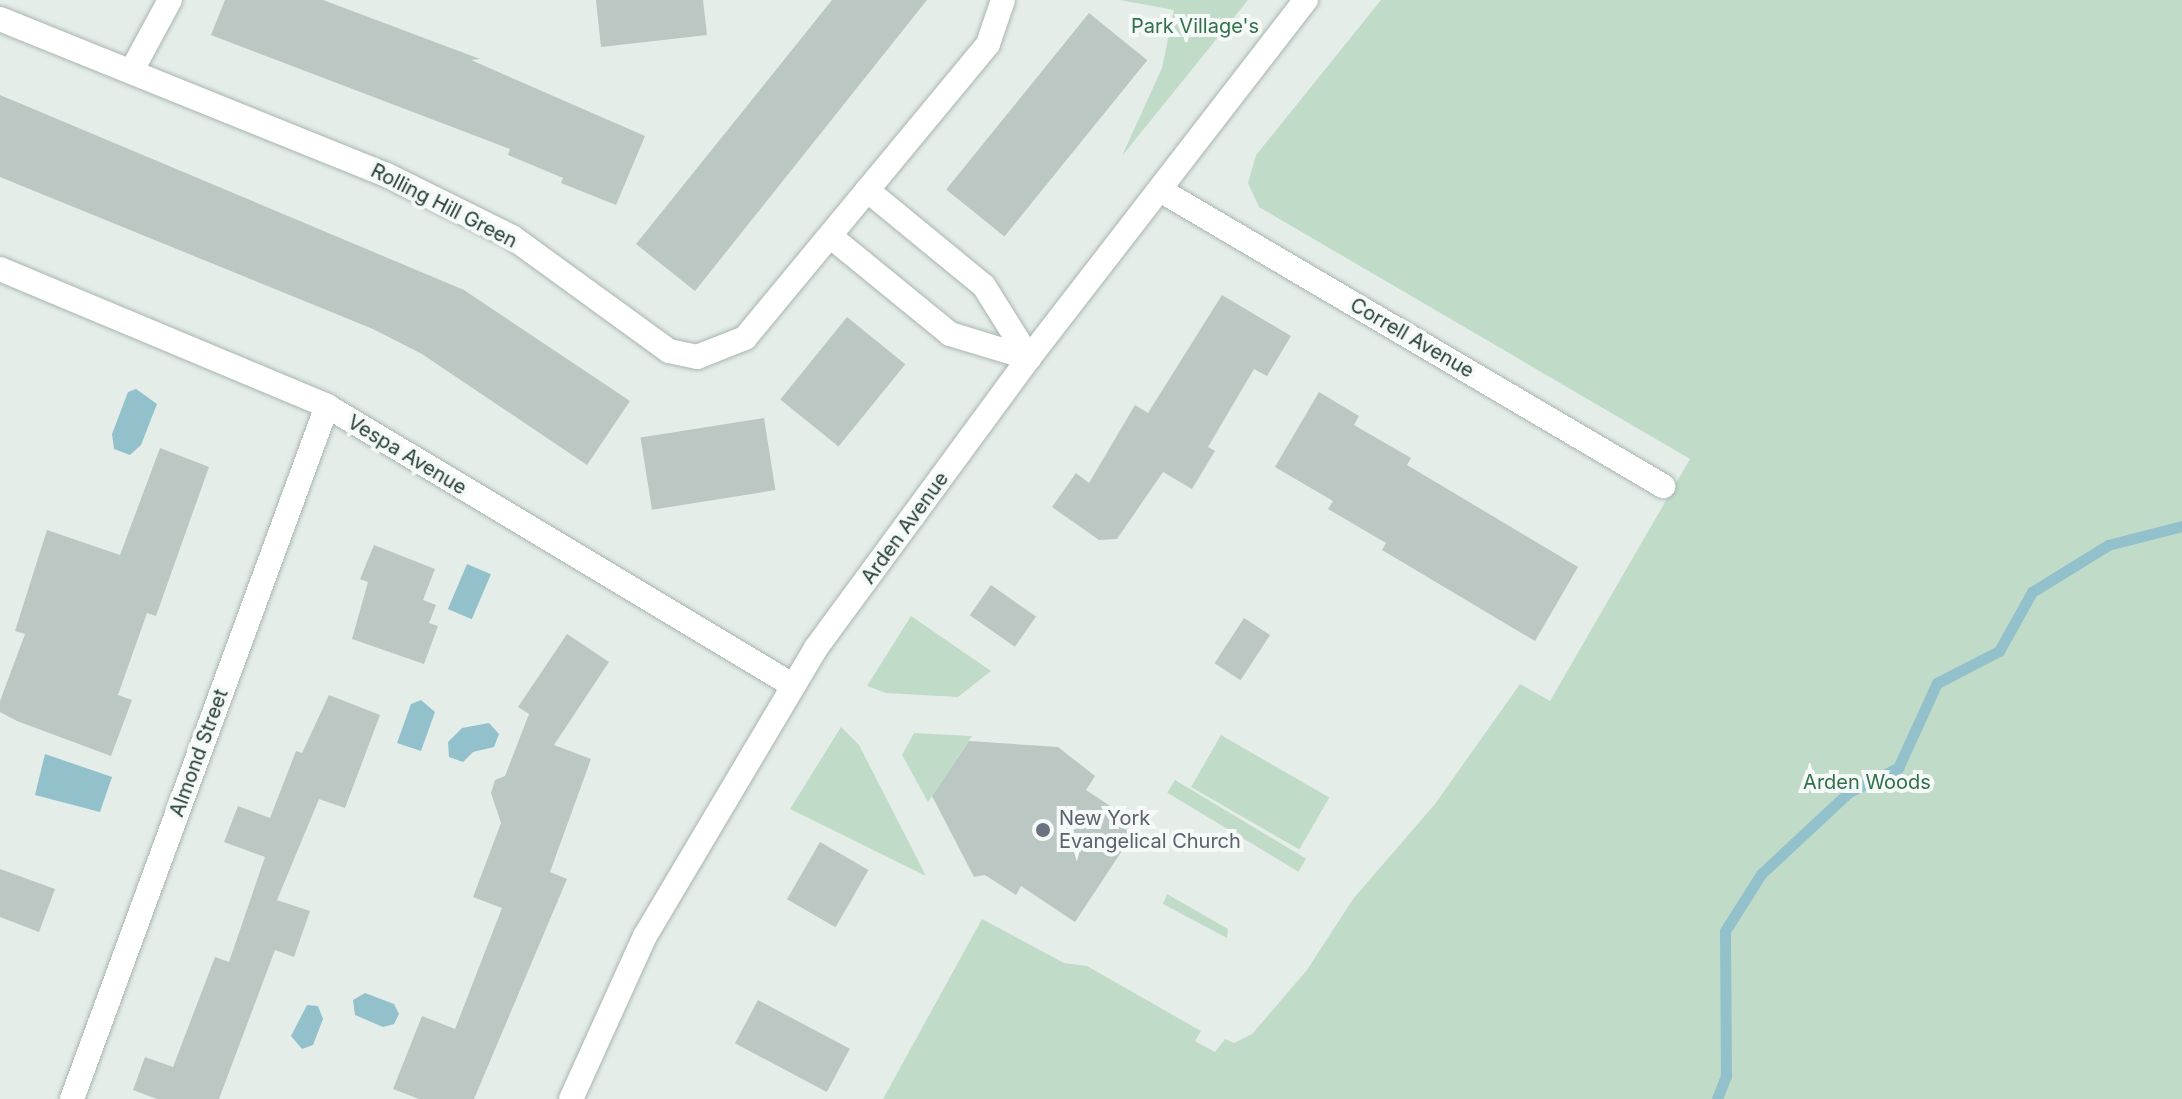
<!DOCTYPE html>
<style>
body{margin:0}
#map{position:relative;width:2182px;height:1099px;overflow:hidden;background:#e5ede9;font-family:Inter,sans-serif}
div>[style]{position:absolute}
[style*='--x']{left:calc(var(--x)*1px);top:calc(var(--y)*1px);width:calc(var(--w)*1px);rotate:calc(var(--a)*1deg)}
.green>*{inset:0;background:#c0dcc8;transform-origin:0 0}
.water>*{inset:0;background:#92c1cc;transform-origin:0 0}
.stream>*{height:11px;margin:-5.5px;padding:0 5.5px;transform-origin:5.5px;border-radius:5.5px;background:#92c1cc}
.building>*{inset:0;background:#bac7c2;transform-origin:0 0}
.roads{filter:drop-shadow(0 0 2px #a8b5b0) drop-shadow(0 0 2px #a8b5b0)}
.minor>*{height:24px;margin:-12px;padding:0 12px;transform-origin:12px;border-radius:12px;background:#fff}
.tertiary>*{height:24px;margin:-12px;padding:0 12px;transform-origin:12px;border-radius:12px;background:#fff}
.dots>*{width:22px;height:22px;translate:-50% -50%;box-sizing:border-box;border:4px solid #f5f9f7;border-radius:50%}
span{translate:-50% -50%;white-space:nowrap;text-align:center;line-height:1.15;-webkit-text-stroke:8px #f5f9f7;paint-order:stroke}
.park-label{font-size:20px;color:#33704d}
.street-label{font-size:20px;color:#253d37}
.worship-label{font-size:20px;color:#5b616d}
.left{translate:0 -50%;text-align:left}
</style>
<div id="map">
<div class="green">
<i style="clip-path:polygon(1120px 0,1248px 0,1122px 156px,1162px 68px,1174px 10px)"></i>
<i style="clip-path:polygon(1381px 0,2182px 0,2182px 1099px,883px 1099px,982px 919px,1064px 963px,1087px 966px,1201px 1031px,1195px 1041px,1215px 1052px,1225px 1039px,1234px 1043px,1252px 1034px,1307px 970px,1353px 899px,1435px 804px,1520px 684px,1550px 701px,1690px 459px,1259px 207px,1248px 183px,1256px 155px)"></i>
<i style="clip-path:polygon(911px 616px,991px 671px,958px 697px,886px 693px,867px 686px)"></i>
<i style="clip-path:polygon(841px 727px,859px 745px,926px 876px,790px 809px)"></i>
<i style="clip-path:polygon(914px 733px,972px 736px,928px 802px,902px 755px)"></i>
<i style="left:1221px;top:735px;width:125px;height:60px;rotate:30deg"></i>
<i style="left:1175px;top:780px;width:153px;height:15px;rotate:31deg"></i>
<i style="clip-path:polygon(1167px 894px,1228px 929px,1227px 938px,1163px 904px)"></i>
</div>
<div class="water">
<i style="clip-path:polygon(136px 389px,157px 404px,141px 445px,130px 455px,114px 449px,112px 434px,128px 392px)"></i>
<i style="left:467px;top:564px;width:26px;height:49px;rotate:23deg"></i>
<i style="clip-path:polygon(421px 700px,435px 712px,421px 751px,397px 743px,411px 704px)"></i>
<i style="clip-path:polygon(489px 723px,499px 734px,494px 747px,473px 752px,463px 762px,449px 757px,448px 742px,462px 728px)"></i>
<i style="clip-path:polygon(45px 754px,112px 777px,100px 812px,35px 795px)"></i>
<i style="clip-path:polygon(365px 993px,394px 1004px,399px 1014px,394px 1024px,383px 1027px,355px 1015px,353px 1000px)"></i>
<i style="clip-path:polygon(307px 1005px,318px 1006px,323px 1019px,313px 1045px,302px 1049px,291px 1036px)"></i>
</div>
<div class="stream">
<i style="--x:1717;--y:1099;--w:25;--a:-69"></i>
<i style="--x:1726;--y:1076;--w:145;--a:-90.4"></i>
<i style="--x:1725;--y:931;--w:67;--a:-57.7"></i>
<i style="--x:1761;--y:874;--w:120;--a:-43"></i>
<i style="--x:1849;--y:792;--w:55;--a:-26.1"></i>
<i style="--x:1898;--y:768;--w:94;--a:-65.4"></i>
<i style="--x:1937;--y:683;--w:70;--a:-27.3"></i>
<i style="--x:1999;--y:651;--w:68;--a:-60.8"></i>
<i style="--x:2032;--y:592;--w:89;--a:-31.7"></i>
<i style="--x:2108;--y:545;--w:76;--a:-14.4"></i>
</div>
<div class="building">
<i style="clip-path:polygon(225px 0,323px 0,480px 59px,471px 60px,645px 136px,616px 205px,561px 183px,563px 178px,508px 155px,510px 149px,211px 35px)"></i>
<i style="clip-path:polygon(596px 0,703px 0,707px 35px,601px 47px)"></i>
<i style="clip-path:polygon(832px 0,927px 0,695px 291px,636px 244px)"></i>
<i style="left:1089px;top:13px;width:75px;height:227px;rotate:39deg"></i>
<i style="clip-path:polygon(0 95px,464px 290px,630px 401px,587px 465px,422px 354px,373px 329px,0 177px)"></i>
<i style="clip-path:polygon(1222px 295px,1291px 336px,1267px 376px,1254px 369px,1208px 447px,1215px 451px,1192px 489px,1163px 472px,1117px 539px,1099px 540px,1052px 507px,1076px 473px,1089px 483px,1135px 405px,1148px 413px)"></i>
<i style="left:847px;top:317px;width:75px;height:106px;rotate:39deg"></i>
<i style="clip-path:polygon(1319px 392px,1359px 416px,1354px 425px,1411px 458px,1407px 465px,1578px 567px,1535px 641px,1382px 550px,1386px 543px,1328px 509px,1333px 501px,1275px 467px)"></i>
<i style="left:764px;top:418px;width:73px;height:125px;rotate:81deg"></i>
<i style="clip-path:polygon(160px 448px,209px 467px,156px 616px,147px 613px,118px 695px,132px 700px,111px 756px,17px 721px,0 712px,0 701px,25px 634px,15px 631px,47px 530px,120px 555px)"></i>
<i style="clip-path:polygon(374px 545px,435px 569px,423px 600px,436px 605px,429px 623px,438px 626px,424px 664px,352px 639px,368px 582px,360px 579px)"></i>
<i style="left:991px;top:585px;width:55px;height:37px;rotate:35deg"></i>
<i style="left:1244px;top:618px;width:31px;height:54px;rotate:33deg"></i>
<i style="clip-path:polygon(567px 634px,609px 662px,554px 745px,591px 759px,550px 872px,567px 879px,474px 1099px,419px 1099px,393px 1089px,422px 1016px,455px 1029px,502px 908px,473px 897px,501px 823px,491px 793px,495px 780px,505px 776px,529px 714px,518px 707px)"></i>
<i style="clip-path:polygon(329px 695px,380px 715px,345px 808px,319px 799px,277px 900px,310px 911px,294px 957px,275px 950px,219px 1099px,157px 1099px,133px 1090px,145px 1057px,173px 1067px,215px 957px,229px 962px,265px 857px,224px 842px,238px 806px,270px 818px,296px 751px,302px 753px)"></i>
<i style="clip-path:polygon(969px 741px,1058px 747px,1095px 776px,1086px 790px,1139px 825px,1075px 922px,1021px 886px,1016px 895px,985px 875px,974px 877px,932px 796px)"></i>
<i style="left:820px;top:842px;width:56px;height:66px;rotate:30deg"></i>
<i style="clip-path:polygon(0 869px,55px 889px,39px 932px,0 917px)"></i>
<i style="left:758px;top:1000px;width:104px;height:49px;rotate:28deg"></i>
</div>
<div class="roads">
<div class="minor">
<i style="--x:0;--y:19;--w:417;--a:22"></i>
<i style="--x:387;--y:175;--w:140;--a:26.4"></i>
<i style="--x:512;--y:237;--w:194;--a:36"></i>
<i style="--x:669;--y:351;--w:29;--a:12"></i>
<i style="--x:697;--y:357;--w:52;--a:-21.6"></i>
<i style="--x:745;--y:338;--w:381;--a:-50.4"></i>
<i style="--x:988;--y:44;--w:46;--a:-71.2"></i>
<i style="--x:131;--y:72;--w:82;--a:-61.6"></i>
<i style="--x:867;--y:190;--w:151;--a:39.4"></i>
<i style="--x:984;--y:286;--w:85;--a:58"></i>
<i style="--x:1160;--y:190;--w:584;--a:30.48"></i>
<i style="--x:830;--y:236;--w:155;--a:39.2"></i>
<i style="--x:950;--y:334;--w:83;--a:16.9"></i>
<i style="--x:0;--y:269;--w:355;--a:22.7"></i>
<i style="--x:327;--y:406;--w:542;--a:30.96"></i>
<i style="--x:72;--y:1099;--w:738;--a:-69.8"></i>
</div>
<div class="tertiary">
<i style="--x:571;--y:1099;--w:179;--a:-65.6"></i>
<i style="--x:645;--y:936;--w:335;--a:-59.3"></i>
<i style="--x:816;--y:648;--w:360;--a:-53.7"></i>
<i style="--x:1029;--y:358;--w:453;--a:-52.3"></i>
</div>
</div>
<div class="dots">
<i style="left:1043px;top:830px;background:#6b7280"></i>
</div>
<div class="park-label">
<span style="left:1195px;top:26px">Park Village's</span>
<span style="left:1867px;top:782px">Arden Woods</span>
</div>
<div class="street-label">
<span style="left:444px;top:206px;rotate:27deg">Rolling Hill Green</span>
<span style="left:1412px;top:338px;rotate:30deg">Correll Avenue</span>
<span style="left:407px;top:455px;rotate:31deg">Vespa Avenue</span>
<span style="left:905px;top:528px;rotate:-54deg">Arden Avenue</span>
<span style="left:199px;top:753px;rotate:-70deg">Almond Street</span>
</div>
<div class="worship-label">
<span class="left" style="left:1059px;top:830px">New York<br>Evangelical Church</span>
</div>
</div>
